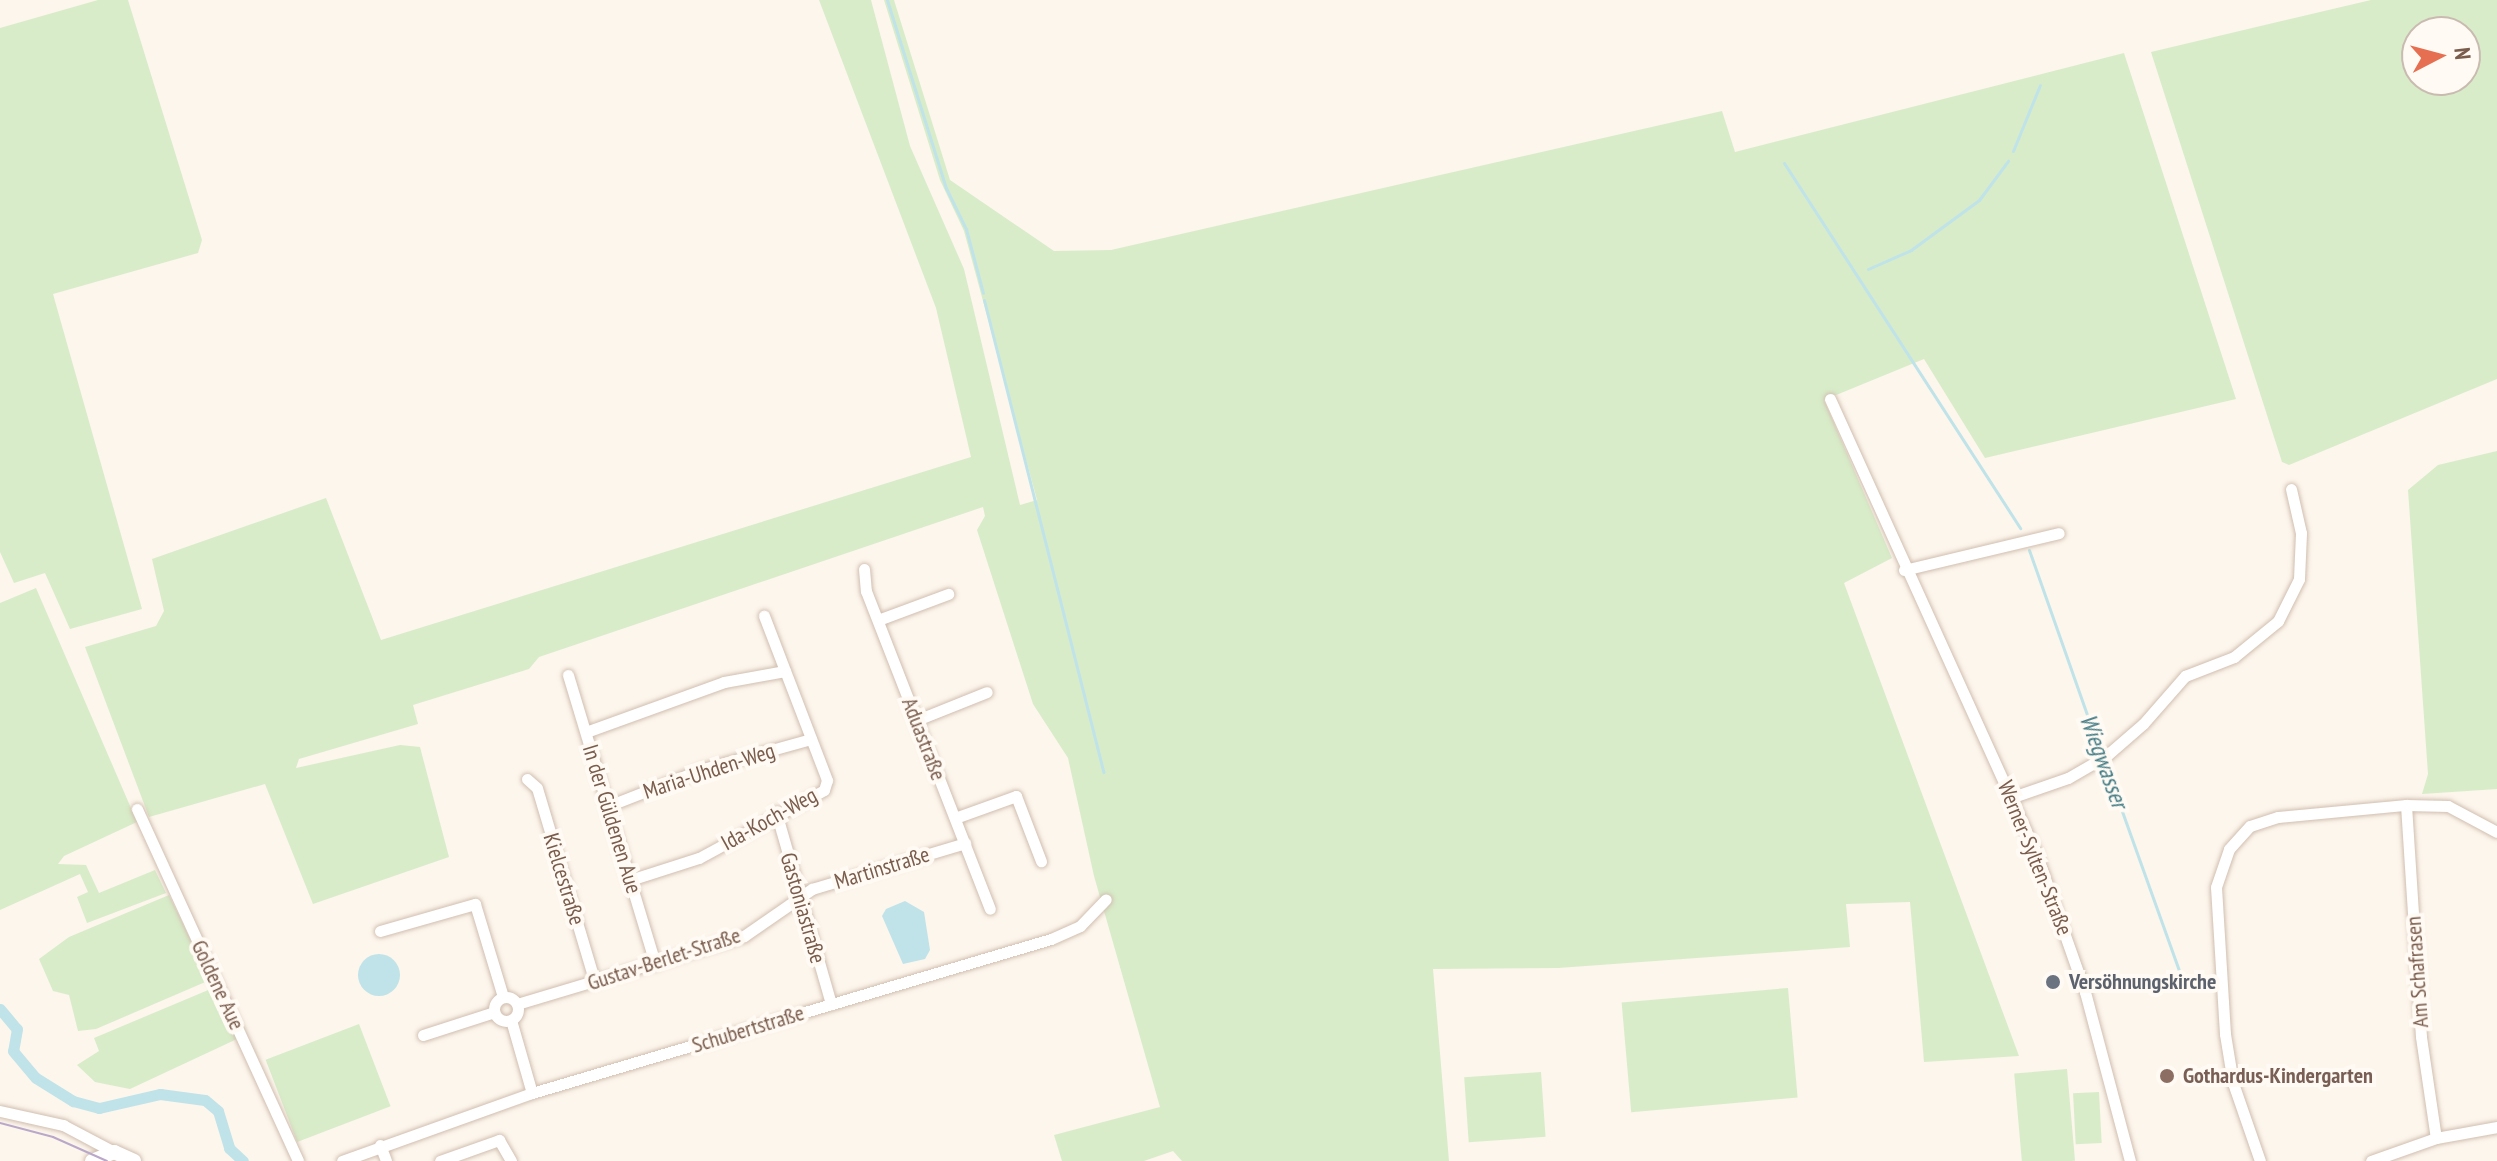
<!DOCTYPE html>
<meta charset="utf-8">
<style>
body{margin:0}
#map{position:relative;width:2497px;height:1161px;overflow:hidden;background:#fdf6ec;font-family:"PT Sans Narrow",sans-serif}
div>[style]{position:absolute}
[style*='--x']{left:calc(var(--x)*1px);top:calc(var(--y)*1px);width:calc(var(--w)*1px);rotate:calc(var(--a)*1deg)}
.green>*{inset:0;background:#d8ecc9;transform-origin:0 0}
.water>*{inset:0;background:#bfe3e8}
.round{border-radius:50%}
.stream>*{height:3px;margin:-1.5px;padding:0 1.5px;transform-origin:1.5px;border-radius:1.5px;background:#bfe3e8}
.canal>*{height:11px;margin:-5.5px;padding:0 5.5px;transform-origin:5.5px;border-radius:5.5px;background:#bfe3e8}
.roads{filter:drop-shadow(0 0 2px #d1beb0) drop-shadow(0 0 2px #d1beb0)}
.street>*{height:11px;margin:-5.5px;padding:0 5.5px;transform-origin:5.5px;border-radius:5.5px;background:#fff}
.street>.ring{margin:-5.5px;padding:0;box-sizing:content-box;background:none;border:11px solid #fff;border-radius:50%}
.secondary>*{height:14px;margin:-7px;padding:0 7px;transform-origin:7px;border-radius:7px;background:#fff}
.tram>*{height:2px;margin:-1px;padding:0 1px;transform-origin:1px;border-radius:1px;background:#b9a8c9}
.dots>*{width:22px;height:22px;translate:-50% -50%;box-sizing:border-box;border:4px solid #fffaf3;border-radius:50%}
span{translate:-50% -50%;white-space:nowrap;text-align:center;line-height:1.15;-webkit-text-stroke:8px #fffaf3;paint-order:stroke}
.street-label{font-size:22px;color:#7a5c4d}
.worship-label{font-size:22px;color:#5b616d;font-weight:700}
.left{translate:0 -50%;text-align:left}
.education-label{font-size:22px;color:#785e54;font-weight:700}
.water-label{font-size:24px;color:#437c86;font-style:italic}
.north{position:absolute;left:2401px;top:16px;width:80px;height:80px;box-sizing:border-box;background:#fffaf3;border:2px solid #cabbb1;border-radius:50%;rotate:84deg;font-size:22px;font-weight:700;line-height:32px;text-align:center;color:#7a5c4d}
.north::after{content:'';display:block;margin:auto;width:28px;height:36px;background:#e76f51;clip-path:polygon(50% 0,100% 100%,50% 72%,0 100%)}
</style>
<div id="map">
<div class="green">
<i style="clip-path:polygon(98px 0,128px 0,202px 240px,198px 253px,53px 294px,142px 609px,70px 629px,45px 573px,14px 583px,0 552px,0 28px)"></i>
<i style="clip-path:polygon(819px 0,871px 0,910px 146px,964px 269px,1020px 505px,1037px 500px,964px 231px,940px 180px,884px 0,894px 0,950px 180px,1054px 251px,1111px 250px,1722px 111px,1735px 152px,2124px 53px,2236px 399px,1985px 458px,1924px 359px,1824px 400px,1892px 558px,1844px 583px,2019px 1056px,1924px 1062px,1910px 902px,1846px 904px,1850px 947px,1558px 968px,1433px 969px,1449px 1161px,1182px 1161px,1173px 1151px,1144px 1161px,1062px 1161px,1054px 1135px,1160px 1107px,1094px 876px,1068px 758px,1033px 704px,977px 530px,985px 516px,983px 507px,539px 657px,529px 669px,413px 705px,418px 724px,299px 759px,296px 768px,400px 745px,420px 747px,449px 857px,313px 904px,265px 784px,149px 817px,85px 647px,156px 626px,164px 611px,152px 559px,326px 498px,381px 640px,971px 457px,936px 308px)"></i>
<i style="clip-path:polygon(evenodd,2371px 0,2497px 0,2497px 379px,2289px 465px,2282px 462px,2151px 52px,2371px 0,2465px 32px,2465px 80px,2417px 80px,2417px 32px,2465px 32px)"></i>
<i style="clip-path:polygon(2497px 451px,2497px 789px,2422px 794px,2428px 774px,2408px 490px,2438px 465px)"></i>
<i style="clip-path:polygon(36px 588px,137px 822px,64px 856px,58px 864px,86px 865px,99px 893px,155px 870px,166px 893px,87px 923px,77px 897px,88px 892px,80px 874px,0 910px,0 603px)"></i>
<i style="clip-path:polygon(169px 895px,210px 980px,96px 1029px,78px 1031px,69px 995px,53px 991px,39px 959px,69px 937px)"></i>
<i style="clip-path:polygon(213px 988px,237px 1039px,130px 1089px,95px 1082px,77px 1065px,99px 1051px,94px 1038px)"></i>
<i style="left:1788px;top:988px;width:110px;height:167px;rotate:85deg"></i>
<i style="left:359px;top:1024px;width:88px;height:100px;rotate:69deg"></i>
<i style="left:2067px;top:1069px;width:92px;height:53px;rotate:85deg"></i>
<i style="left:1541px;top:1072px;width:65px;height:77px;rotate:86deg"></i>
<i style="left:2099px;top:1092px;width:51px;height:26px;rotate:87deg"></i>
</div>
<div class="water">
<i style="clip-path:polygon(905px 901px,924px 912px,930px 950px,925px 959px,903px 964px,882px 916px,886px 909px)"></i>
<i class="round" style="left:358px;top:954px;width:42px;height:42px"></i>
</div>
<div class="stream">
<i style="--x:887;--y:0;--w:197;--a:72.6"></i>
<i style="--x:946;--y:188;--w:46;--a:64"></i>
<i style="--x:966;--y:229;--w:66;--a:75.1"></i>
<i style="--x:2013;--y:151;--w:71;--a:-67.8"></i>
<i style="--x:1784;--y:163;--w:435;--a:57.1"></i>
<i style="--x:1868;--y:269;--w:47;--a:-23.8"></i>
<i style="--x:1911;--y:250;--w:84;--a:-36.3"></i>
<i style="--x:1979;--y:200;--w:49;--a:-53.4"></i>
<i style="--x:984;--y:300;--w:487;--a:75.8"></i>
<i style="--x:2029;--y:550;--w:216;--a:70.6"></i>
<i style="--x:2104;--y:761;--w:223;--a:70.3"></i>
</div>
<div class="canal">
<i style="--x:0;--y:1009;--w:26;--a:50"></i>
<i style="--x:17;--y:1029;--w:22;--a:100"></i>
<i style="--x:13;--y:1051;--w:35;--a:50"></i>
<i style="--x:36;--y:1078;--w:44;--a:31.9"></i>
<i style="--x:73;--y:1101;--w:27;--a:15"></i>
<i style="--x:99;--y:1108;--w:63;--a:-12.9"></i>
<i style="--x:160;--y:1094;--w:45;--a:7.6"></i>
<i style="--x:205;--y:1100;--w:17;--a:40"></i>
<i style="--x:218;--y:1111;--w:39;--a:73"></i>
<i style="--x:229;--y:1148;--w:19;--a:43"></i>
</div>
<div class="roads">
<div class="street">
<i style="--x:1830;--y:399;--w:495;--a:65.6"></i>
<i style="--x:2035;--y:850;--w:151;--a:70.6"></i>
<i style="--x:2085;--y:992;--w:175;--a:75.1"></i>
<i style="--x:864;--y:569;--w:22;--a:85"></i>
<i style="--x:866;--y:591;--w:341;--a:68.7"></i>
<i style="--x:1904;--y:570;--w:159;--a:-13.4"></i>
<i style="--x:878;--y:620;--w:75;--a:-20.4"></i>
<i style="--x:568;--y:675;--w:302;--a:73.2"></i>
<i style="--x:917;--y:720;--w:75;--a:-21.8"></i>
<i style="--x:586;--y:732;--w:147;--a:-19.9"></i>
<i style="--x:724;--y:682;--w:62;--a:-10.2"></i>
<i style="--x:527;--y:779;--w:13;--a:42"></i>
<i style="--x:537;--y:788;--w:202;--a:73.4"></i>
<i style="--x:2013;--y:797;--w:58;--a:-19.1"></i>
<i style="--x:2068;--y:778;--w:44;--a:-30.1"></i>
<i style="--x:2106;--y:756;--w:49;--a:-40.9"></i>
<i style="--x:2143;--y:724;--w:64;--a:-48.8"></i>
<i style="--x:2185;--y:676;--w:53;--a:-21.2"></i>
<i style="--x:2234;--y:657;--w:57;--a:-39.3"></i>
<i style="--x:2278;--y:621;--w:47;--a:-63.4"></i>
<i style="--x:2299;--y:579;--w:46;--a:-87.5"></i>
<i style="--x:2301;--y:533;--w:45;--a:-102.8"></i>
<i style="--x:2406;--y:805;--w:232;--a:86.3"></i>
<i style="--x:2421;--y:1037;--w:102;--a:81.6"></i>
<i style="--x:608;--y:806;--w:102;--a:-21.3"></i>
<i style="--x:703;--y:769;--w:112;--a:-15.5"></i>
<i style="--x:137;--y:809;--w:387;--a:65.4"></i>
<i style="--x:776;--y:812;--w:200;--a:74"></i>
<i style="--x:955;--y:818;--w:65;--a:-19.8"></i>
<i style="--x:1016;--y:796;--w:70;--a:69"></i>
<i style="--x:630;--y:880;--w:72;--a:-17.7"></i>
<i style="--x:699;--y:858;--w:142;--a:-28.5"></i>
<i style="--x:824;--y:790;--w:10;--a:-73"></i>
<i style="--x:827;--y:780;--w:176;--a:-111"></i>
<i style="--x:380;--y:931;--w:99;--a:-15.9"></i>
<i style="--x:475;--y:904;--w:97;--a:73.2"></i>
<i class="ring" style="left:494px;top:997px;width:13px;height:13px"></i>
<i style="--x:517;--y:1004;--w:237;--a:-16.7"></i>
<i style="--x:744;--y:936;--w:83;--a:-34.7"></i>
<i style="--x:812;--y:889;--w:160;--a:-16.7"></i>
<i style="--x:511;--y:1020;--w:76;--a:74"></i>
<i style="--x:423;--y:1035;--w:75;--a:-17.9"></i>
<i style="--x:0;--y:1111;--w:65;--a:12.5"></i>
<i style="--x:63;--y:1125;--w:58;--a:27.9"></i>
<i style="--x:380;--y:1145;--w:17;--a:69"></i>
<i style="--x:342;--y:1161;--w:202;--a:-19.7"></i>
<i style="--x:532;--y:1093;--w:541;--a:-16.53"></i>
<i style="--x:1051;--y:939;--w:32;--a:-24"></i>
<i style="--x:1080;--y:926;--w:37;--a:-46"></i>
<i style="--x:440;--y:1161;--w:63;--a:-19.6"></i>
<i style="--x:499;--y:1140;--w:24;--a:60"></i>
<i style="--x:2260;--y:1161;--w:83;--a:-109.1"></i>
<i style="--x:2233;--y:1083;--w:50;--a:-99.3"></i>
<i style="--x:2225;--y:1034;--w:147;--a:-93.5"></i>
<i style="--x:2216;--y:887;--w:40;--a:-71.1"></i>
<i style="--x:2229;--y:849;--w:31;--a:-48"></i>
<i style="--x:2250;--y:826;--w:29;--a:-18"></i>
<i style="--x:2278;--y:817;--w:129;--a:-5.4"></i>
<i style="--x:2406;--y:805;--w:42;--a:1.4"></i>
<i style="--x:2448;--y:806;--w:55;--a:28"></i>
<i style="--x:2371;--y:1161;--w:69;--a:-19.5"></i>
<i style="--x:2436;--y:1138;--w:62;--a:-10.2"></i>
</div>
<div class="secondary">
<i style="--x:92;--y:1161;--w:24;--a:-22"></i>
<i style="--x:114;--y:1152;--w:22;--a:24"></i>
</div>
</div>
<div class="tram">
<i style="--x:0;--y:1123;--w:55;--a:14.8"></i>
<i style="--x:53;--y:1137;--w:59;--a:24"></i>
</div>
<div class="dots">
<i style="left:2053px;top:982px;background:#6b7280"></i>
<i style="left:2167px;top:1076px;background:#8d6e63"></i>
</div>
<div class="street-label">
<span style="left:924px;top:739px;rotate:69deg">Aduastraße</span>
<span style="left:709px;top:771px;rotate:-18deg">Maria-Uhden-Weg</span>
<span style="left:612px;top:819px;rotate:73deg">In der Güldenen Aue</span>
<span style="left:769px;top:819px;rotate:-29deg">Ida-Koch-Weg</span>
<span style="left:2035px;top:858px;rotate:68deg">Werner-Sylten-Straße</span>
<span style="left:882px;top:868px;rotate:-17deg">Martinstraße</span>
<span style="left:564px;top:879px;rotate:73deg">Kielcestraße</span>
<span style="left:803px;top:908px;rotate:74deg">Gastoniastraße</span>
<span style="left:664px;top:959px;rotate:-18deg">Gustav-Berlet-Straße</span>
<span style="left:2417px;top:972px;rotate:-94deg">Am Schafrasen</span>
<span style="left:218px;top:985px;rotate:65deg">Goldene Aue</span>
<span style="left:748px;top:1029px;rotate:-17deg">Schubertstraße</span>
</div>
<div class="worship-label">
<span class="left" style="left:2069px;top:982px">Versöhnungskirche</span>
</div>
<div class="education-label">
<span class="left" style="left:2183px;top:1076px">Gothardus-Kindergarten</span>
</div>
<div class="water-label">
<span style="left:2104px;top:761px;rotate:70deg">Wiegwasser</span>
</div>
<div class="north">N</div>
</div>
